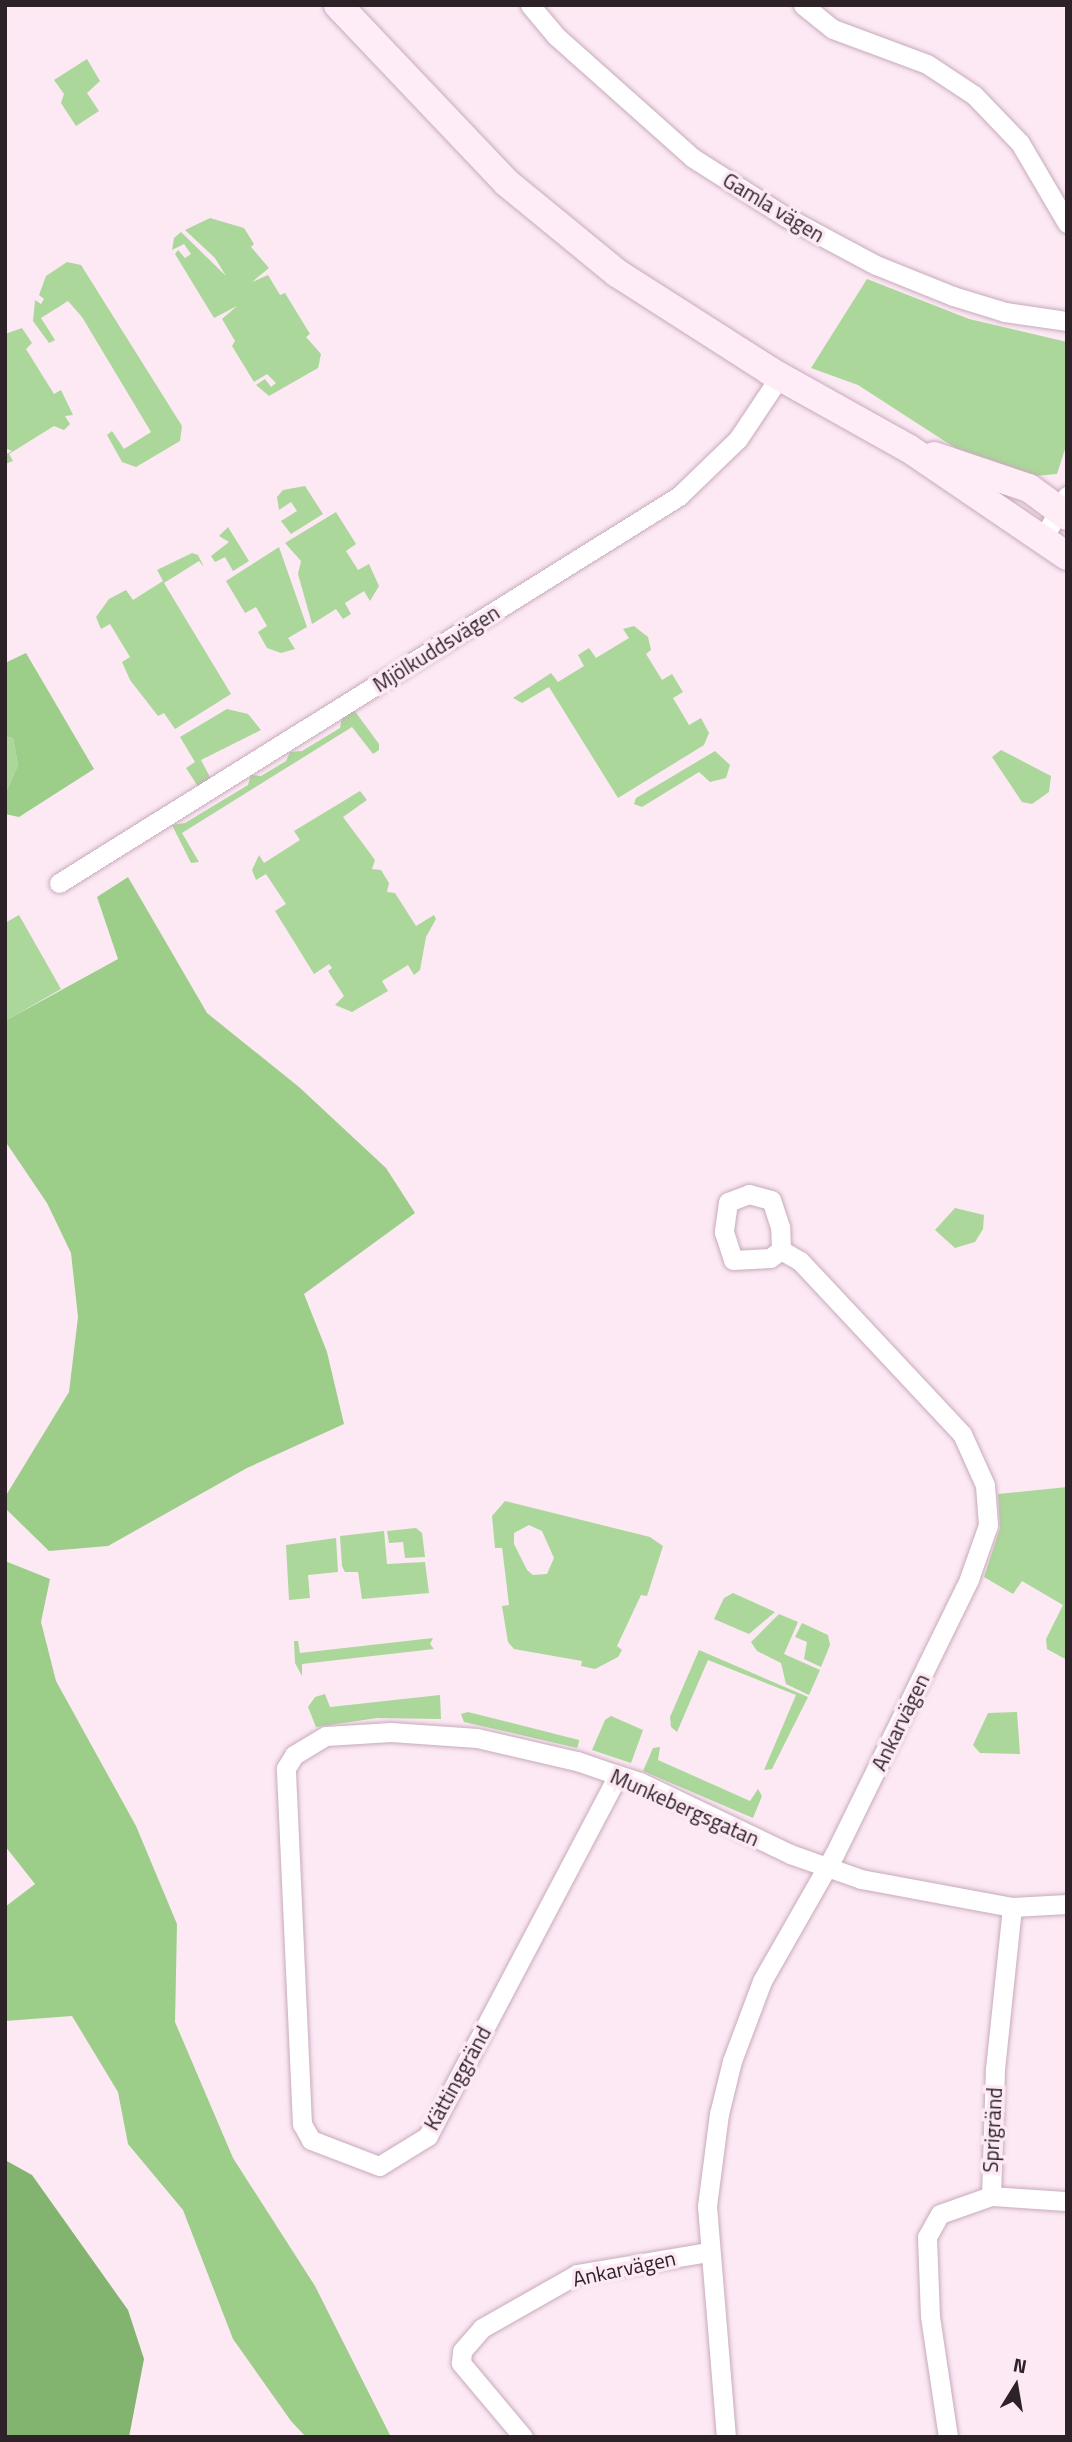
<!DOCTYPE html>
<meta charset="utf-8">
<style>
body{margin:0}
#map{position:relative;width:1072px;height:2442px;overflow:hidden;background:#fce9f4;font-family:"Titillium Web",sans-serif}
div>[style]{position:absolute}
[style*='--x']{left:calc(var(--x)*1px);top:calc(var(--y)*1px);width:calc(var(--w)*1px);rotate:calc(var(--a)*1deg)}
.green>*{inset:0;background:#abd79a}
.forest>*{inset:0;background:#9cce89}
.water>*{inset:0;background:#82b36f}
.roads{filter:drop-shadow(0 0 2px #c8aabc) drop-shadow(0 0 2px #c8aabc)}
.street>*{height:19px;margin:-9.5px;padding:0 9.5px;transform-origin:9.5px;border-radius:9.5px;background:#fff}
.secondary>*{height:28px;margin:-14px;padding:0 14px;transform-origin:14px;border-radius:14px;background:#feecf7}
span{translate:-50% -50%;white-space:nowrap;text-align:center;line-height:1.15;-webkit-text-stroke:7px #fce9f4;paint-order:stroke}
.street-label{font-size:21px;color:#2e2229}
.frame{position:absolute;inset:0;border:7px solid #2e2229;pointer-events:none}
.north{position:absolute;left:981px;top:2351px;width:70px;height:70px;-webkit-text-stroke:5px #fce9f4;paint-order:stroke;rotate:11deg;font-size:19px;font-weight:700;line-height:28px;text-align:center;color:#2e2229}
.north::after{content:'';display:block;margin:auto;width:24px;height:32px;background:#2e2229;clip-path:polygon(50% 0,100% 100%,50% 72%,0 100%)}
</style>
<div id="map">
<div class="green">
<i style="clip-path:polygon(87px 59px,100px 81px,87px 93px,99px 111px,76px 126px,61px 103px,64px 94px,54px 80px)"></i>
<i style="clip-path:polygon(210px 218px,244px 228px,254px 244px,251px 247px,269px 268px,252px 282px,268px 275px,280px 295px,285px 293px,310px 334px,306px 337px,321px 354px,318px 368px,269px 396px,256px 385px,265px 379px,271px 387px,276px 383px,267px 374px,254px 382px,232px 346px,235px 341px,222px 319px,237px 306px,214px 318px,175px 254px,178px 250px,185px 258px,191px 254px,184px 244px,172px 250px,174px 238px,181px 232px,226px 276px,215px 258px,185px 230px)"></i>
<i style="clip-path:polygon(67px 262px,81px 265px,182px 426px,180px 441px,136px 467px,122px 462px,107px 435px,112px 431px,124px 449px,151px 432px,82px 317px,68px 301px,41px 318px,55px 340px,49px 343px,33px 321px,35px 300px,41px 304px,44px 299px,39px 295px,46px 276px)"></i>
<i style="clip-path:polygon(867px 279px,969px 319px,1067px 342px,1067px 443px,1057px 474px,1035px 476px,960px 451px,858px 385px,811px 368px)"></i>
<i style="clip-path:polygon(22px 328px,32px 343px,26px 349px,54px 394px,61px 390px,73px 415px,65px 416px,70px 424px,64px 430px,54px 426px,9px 454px,13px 461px,5px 464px,5px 455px,12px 451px,5px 448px,5px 334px)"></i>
<i style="clip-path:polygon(305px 486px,323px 514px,291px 534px,281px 521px,297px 511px,291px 502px,279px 510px,277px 497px,283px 490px)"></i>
<i style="clip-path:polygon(336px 512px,356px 544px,346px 551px,358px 570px,369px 564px,379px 586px,370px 601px,364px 591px,345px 603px,351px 614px,343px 619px,336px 609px,312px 624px,298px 574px,301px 561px,285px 543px)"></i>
<i style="clip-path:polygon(228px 527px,249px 561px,233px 571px,225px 557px,215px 562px,211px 556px,229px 542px,219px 536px)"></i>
<i style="clip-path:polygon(279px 547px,307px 627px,288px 638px,295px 649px,281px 653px,267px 648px,258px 632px,267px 626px,256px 607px,245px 613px,226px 581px)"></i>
<i style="clip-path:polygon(192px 553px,198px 555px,204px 567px,199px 561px,164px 583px,231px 694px,175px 729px,164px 713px,158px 716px,130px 680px,122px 662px,130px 657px,110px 624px,101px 629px,96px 617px,109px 599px,126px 590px,133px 600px,163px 581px,157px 570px)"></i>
<i style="clip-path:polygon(634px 626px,648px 637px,651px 650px,646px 654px,662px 680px,672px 674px,683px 692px,673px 698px,689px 725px,701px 718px,709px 733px,704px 745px,618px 798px,549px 687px,522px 703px,513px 698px,551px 673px,558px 682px,584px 666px,578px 655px,589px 648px,596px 658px,629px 638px,623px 629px)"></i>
<i style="clip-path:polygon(227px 709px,248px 714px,261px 730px,201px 760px,211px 779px,203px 787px,197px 785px,186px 768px,195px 762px,180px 737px)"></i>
<i style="clip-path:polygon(354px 710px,379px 744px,379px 750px,373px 754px,352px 727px,182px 833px,199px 862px,191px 863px,172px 825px,185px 823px,248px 785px,251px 775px,261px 776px,286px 761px,290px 752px,302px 751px,340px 728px,342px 717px)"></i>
<i style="clip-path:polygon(5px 737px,13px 738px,18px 765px,5px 794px)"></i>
<i style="clip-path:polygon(1001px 750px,1051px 776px,1049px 792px,1032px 804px,1022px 802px,992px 757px)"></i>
<i style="clip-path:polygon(715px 751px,730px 765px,726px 778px,710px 782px,699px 772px,642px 807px,634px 804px,636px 798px)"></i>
<i style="clip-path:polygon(360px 791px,367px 800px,343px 817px,375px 860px,372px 869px,381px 870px,389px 883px,387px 892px,395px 893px,416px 926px,434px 915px,436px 919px,426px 937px,420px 970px,414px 975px,408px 965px,382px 981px,388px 991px,352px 1012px,335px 1005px,344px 996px,328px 971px,332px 968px,329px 964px,314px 974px,275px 911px,286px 904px,266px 874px,256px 880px,252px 870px,259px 855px,264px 863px,300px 840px,294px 831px)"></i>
<i style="clip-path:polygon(19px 915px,61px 989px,7px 1020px,5px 923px)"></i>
<i style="clip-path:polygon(955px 1208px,984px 1215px,983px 1229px,975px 1242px,955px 1248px,935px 1230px)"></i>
<i style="clip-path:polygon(1067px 1487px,1067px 1660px,1047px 1649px,1046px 1639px,1063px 1605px,1022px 1581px,1013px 1594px,984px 1577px,1000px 1528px,998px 1494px)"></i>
<i style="clip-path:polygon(evenodd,505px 1501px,650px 1537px,663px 1546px,647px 1596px,641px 1595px,617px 1646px,622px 1650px,618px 1657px,595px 1669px,581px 1666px,582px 1661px,514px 1649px,508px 1642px,502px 1606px,509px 1605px,503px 1555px,502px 1548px,495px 1548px,492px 1516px,505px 1501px,529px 1525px,542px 1531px,554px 1558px,547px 1574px,533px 1575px,527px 1570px,514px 1544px,514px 1533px,529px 1525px)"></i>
<i style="clip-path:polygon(416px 1528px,422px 1533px,425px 1557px,405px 1558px,403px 1542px,389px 1543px,387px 1531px)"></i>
<i style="clip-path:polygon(384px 1531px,387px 1564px,425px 1562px,429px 1593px,362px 1599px,358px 1572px,345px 1572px,342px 1566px,340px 1536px)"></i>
<i style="clip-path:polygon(336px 1538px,338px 1572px,308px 1575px,310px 1598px,289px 1600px,286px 1545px)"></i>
<i style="clip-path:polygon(733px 1593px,775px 1612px,749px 1634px,714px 1619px,724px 1598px)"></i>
<i style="clip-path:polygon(779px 1614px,798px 1622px,784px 1654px,820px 1670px,809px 1695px,786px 1684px,781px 1663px,757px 1651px,751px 1642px)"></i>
<i style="clip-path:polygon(802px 1623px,828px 1635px,830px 1645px,821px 1667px,804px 1659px,807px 1642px,795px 1637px)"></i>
<i style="clip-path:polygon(433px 1638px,430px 1644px,434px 1649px,302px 1664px,302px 1676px,295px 1663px,294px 1641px,298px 1641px,300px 1653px)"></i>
<i style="clip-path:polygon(699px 1650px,808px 1697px,772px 1769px,764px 1770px,796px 1695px,708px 1660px,677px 1732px,671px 1727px,670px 1717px)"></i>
<i style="clip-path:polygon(325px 1694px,330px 1707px,440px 1695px,441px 1719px,377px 1718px,316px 1727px,308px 1707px,315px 1697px)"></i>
<i style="clip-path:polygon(468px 1712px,579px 1740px,579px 1742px,577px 1748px,464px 1722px,461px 1714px)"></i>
<i style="clip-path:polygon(1017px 1712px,1020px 1754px,980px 1753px,973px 1745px,988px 1713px)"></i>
<i style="clip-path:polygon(611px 1716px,643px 1730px,631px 1763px,592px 1750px,605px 1720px)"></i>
<i style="clip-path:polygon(660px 1747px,658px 1760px,750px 1801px,758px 1789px,762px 1796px,753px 1818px,643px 1771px,653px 1748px)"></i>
</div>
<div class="forest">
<i style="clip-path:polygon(26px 653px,94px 769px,19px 817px,5px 814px,5px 794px,18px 765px,13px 738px,5px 737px,5px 663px)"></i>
<i style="clip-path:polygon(128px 877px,207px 1013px,299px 1087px,386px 1168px,415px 1213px,304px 1294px,327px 1352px,344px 1424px,247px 1468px,108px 1546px,49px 1551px,5px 1508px,5px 1497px,69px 1392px,78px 1317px,71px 1253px,47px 1203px,5px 1141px,5px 1021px,118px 959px,97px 897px)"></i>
<i style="clip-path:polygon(5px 1561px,50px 1579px,41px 1622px,56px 1681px,136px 1826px,177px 1924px,175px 2022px,233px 2158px,315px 2286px,391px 2437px,306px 2437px,291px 2421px,233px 2339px,183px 2210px,128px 2144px,118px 2092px,72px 2016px,5px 2021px,5px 1907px,35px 1884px,5px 1846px)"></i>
</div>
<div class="water">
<i style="clip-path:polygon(5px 2160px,32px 2175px,128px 2310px,144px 2359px,129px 2437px,5px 2437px)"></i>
</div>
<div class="roads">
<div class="street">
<i style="--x:530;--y:5;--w:40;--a:50"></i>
<i style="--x:556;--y:36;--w:183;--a:41.7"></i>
<i style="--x:693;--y:158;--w:110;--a:32.4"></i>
<i style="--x:786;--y:217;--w:102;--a:28.1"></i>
<i style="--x:876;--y:265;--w:83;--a:21.9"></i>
<i style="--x:953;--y:296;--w:54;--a:17.1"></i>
<i style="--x:1005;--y:312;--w:63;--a:8.3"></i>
<i style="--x:803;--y:5;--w:38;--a:39"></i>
<i style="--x:833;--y:29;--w:100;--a:20.4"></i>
<i style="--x:927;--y:64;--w:56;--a:33.4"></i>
<i style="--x:974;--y:95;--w:66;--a:46.2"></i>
<i style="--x:1020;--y:143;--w:93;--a:59.6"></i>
<i style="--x:1042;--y:540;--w:51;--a:-60.4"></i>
<i style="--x:59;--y:883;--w:731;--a:-31.97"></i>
<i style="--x:679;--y:496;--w:82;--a:-44"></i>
<i style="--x:738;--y:439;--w:76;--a:-56.3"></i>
<i style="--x:618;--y:1775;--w:408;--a:117.8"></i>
<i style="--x:428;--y:2136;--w:57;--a:148.5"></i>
<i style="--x:379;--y:2166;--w:73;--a:-159.1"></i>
<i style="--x:311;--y:2140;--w:18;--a:-119"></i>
<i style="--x:302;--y:2124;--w:356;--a:-92.6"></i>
<i style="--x:286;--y:1768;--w:15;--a:-58"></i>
<i style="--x:294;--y:1755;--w:37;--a:-31"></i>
<i style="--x:326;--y:1736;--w:65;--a:-3.5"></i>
<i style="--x:391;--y:1732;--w:86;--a:4"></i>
<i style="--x:477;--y:1738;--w:103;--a:13"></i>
<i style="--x:577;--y:1761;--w:43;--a:18.9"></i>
<i style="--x:618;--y:1775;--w:23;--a:18"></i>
<i style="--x:640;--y:1782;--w:166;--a:25.6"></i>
<i style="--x:790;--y:1854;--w:75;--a:19.4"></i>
<i style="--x:861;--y:1879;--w:154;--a:10.5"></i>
<i style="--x:1012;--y:1907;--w:55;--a:-3.1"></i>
<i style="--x:991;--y:2196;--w:76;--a:3.8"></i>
<i style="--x:523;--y:2437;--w:97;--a:-130"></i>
<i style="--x:461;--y:2363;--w:12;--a:-85"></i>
<i style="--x:462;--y:2351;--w:30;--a:-49"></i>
<i style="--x:482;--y:2328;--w:109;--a:-29.6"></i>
<i style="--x:577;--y:2274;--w:133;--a:-9.5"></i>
<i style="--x:726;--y:2437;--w:232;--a:-94.7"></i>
<i style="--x:707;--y:2206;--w:93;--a:-82.6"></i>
<i style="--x:719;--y:2114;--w:55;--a:-76.2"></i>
<i style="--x:732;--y:2061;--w:85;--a:-69.4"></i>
<i style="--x:762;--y:1981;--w:147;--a:-60.3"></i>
<i style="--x:835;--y:1853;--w:305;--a:-63.9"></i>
<i style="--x:969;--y:1579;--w:57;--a:-70.6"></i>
<i style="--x:988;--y:1525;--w:40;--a:-94.3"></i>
<i style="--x:985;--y:1485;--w:56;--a:-114.3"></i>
<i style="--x:962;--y:1434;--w:237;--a:-133.1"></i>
<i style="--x:800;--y:1261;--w:22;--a:-150"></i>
<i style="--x:781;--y:1250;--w:23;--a:-92"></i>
<i style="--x:780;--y:1227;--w:28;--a:-108"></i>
<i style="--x:771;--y:1200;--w:23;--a:-165"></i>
<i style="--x:749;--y:1194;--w:22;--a:159"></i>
<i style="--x:728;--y:1202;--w:30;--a:98"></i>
<i style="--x:724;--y:1232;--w:29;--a:72"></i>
<i style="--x:733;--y:1260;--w:37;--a:-3"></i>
<i style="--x:770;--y:1258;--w:14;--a:-36"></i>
<i style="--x:948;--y:2437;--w:122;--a:-98.5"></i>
<i style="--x:930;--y:2316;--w:79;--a:-92.2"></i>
<i style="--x:927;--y:2237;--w:26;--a:-61"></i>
<i style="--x:940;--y:2214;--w:54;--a:-19.4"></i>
<i style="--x:991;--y:2196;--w:127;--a:-88.2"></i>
<i style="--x:995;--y:2069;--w:163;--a:-84"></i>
</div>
<div class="secondary">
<i style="--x:338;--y:5;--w:245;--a:46.5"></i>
<i style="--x:507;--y:183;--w:142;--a:39.3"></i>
<i style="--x:617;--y:273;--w:182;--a:32.6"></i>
<i style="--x:770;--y:371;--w:158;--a:29.2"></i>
<i style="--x:908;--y:448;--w:192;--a:34.2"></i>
<i style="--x:934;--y:456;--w:100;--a:18.6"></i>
<i style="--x:1029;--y:488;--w:47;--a:36.4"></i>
</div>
</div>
<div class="street-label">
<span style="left:774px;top:207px;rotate:31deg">Gamla vägen</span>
<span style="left:436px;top:648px;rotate:-32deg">Mjölkuddsvägen</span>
<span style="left:900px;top:1722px;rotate:-64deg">Ankarvägen</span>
<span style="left:685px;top:1807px;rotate:24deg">Munkebergsgatan</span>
<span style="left:457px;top:2078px;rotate:-61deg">Kättinggränd</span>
<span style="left:992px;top:2130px;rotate:-87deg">Sprigränd</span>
<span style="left:624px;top:2268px;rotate:-12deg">Ankarvägen</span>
</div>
<div class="frame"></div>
<div class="north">N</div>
</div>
